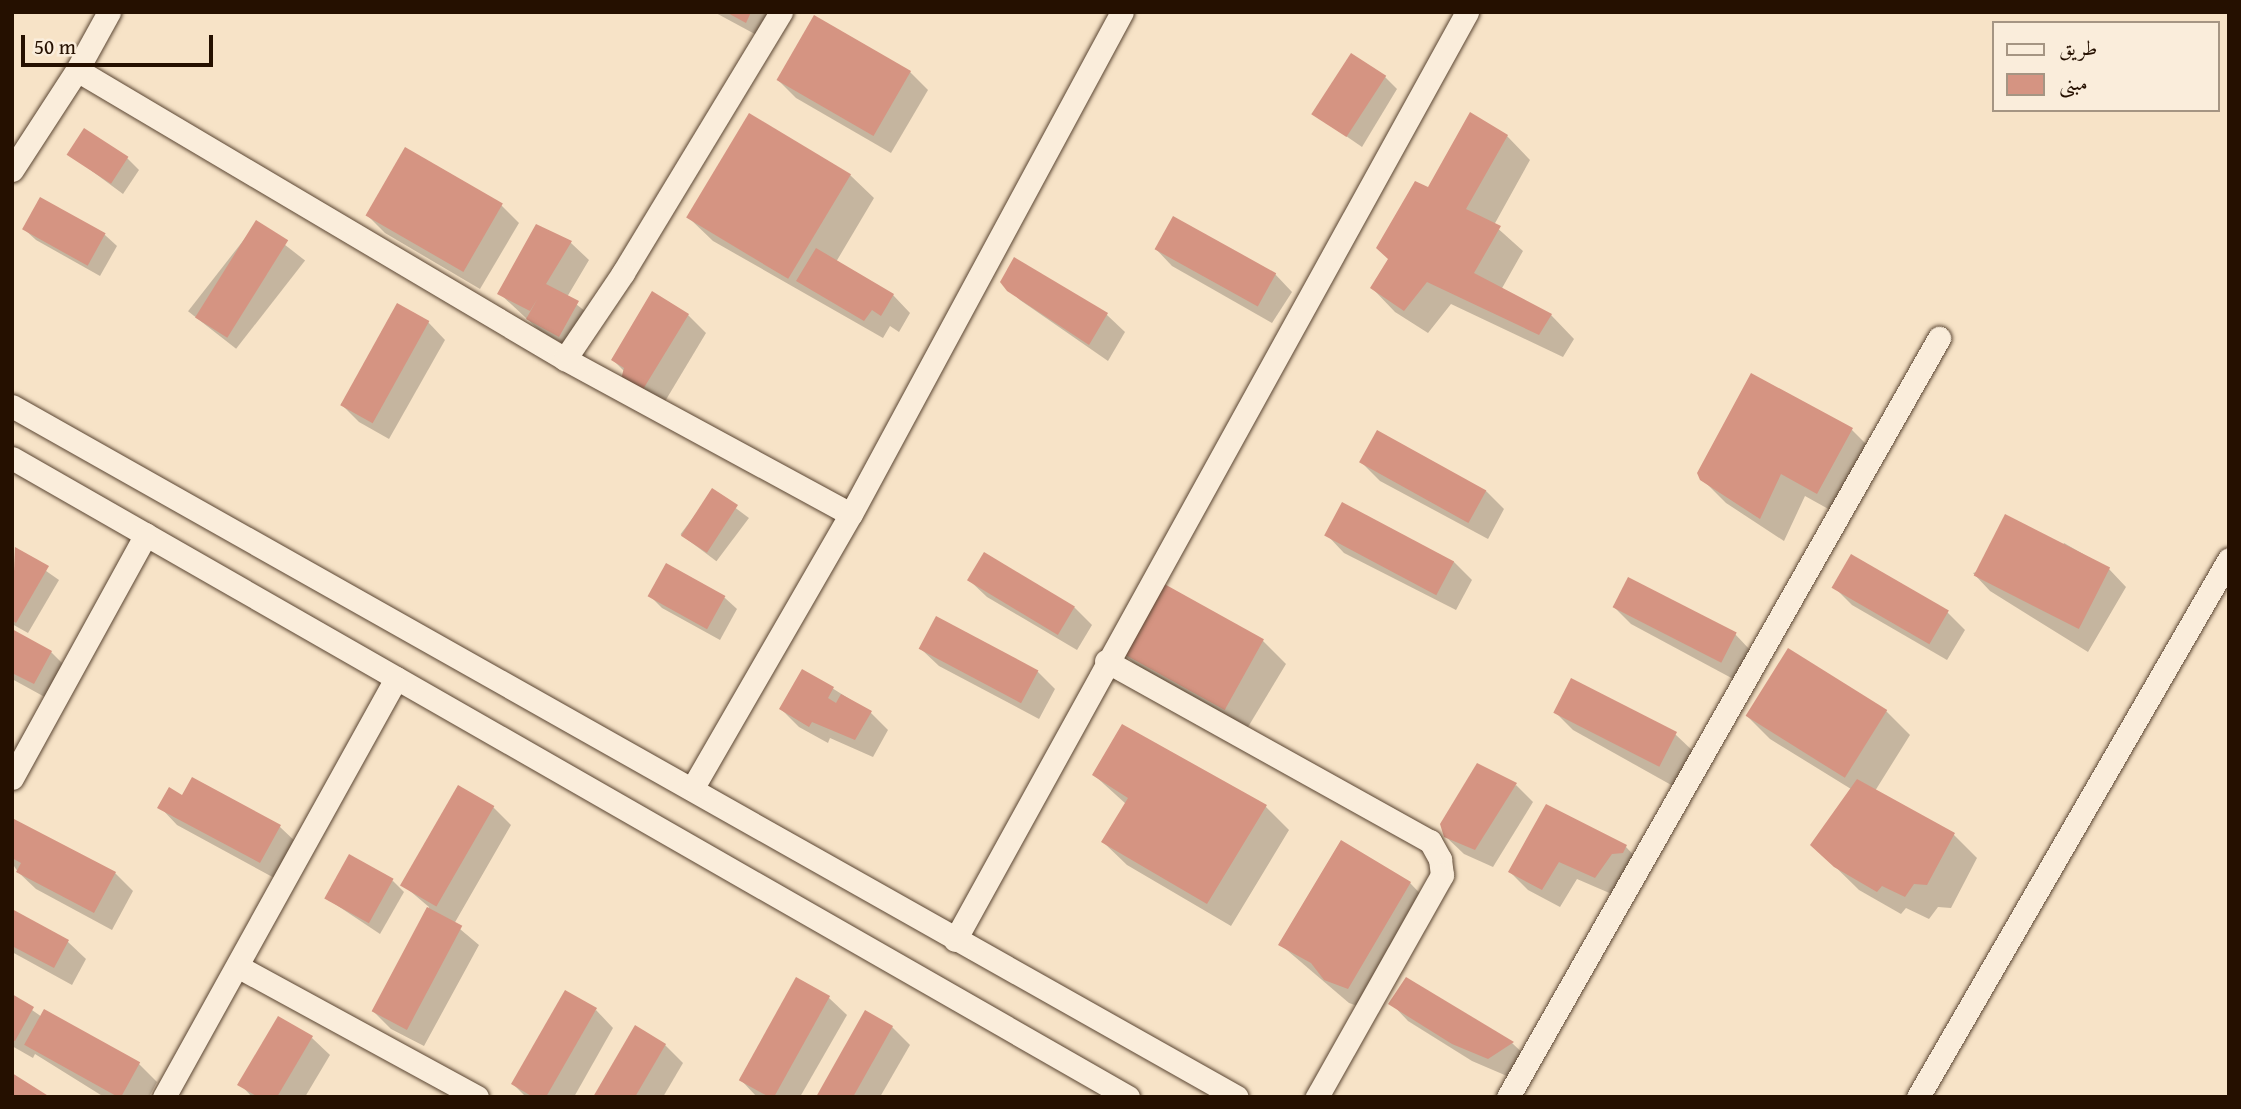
<!DOCTYPE html>
<meta charset="utf-8">
<style>
body{margin:0}
#map{position:relative;width:2241px;height:1109px;overflow:hidden;background:#f7e3c7;font-family:"Gentium Book Plus",Amiri,serif}
div>[style]{position:absolute}
[style*='--x']{left:calc(var(--x)*1px);top:calc(var(--y)*1px);width:calc(var(--w)*1px);rotate:calc(var(--a)*1deg)}
.shadow>*{inset:0;background:#0003;transform-origin:0 0}
.building>*{inset:0;background:#d59482;transform-origin:0 0}
.roads{filter:drop-shadow(0 0 2px #5a4532) drop-shadow(0 0 2px #5a4532)}
.street>*{height:23px;margin:-11.5px;padding:0 11.5px;transform-origin:11.5px;border-radius:11.5px;background:#faeddb}
span{translate:-50% -50%;white-space:nowrap;text-align:center;line-height:1.15;-webkit-text-stroke:6px #faeddb;paint-order:stroke}
.frame{position:absolute;inset:0;border:14px solid #251000;pointer-events:none}
.legend{position:absolute;left:1992px;top:21px;width:228px;height:91px;box-sizing:border-box;background:#faeddb;border:2px solid #a59583;margin:0;padding:9px 12px;list-style:none;font-size:21px;color:#251000}
.legend li{display:flex;align-items:center;gap:14px;height:35px}
.legend b{width:35px;border:2px solid #a59583}
.scale{position:absolute;left:21px;top:35px;width:192px;height:32px;box-sizing:border-box;border:4px solid #251000;border-top:0;padding-left:9px;font-size:21px;line-height:24px;white-space:nowrap;color:#251000;-webkit-text-stroke:5px #faeddb;paint-order:stroke}
</style>
<div id="map">
<div class="shadow">
<i style="clip-path:polygon(714px 12px,779px 12px,764px 39px)"></i>
<i style="clip-path:polygon(910px 72px,928px 90px,891px 153px,796px 98px,778px 80px)"></i>
<i style="clip-path:polygon(1385px 77px,1397px 89px,1362px 147px,1317px 116px)"></i>
<i style="clip-path:polygon(1507px 136px,1530px 160px,1494px 225px,1523px 251px,1501px 290px,1551px 315px,1574px 339px,1563px 357px,1451px 304px,1428px 333px,1395px 312px,1372px 288px,1429px 189px)"></i>
<i style="clip-path:polygon(69px 154px,127px 158px,139px 170px,123px 194px)"></i>
<i style="clip-path:polygon(850px 175px,874px 198px,836px 262px,893px 295px,910px 313px,899px 332px,890px 326px,883px 338px,713px 241px,689px 218px)"></i>
<i style="clip-path:polygon(41px 199px,105px 235px,117px 246px,100px 276px,36px 240px,24px 229px)"></i>
<i style="clip-path:polygon(501px 205px,519px 223px,480px 289px,385px 233px,367px 215px)"></i>
<i style="left:257px;top:223px;width:61px;height:112px;rotate:38deg"></i>
<i style="clip-path:polygon(537px 226px,571px 243px,589px 260px,567px 297px,590px 315px,571px 348px,540px 331px,499px 293px)"></i>
<i style="clip-path:polygon(1155px 248px,1275px 274px,1292px 292px,1272px 323px,1172px 266px)"></i>
<i style="clip-path:polygon(1015px 259px,1107px 315px,1125px 332px,1108px 361px,1020px 300px,1002px 282px)"></i>
<i style="clip-path:polygon(688px 315px,706px 333px,661px 408px,613px 360px)"></i>
<i style="clip-path:polygon(428px 322px,445px 340px,389px 439px,359px 422px,341px 404px)"></i>
<i style="clip-path:polygon(1852px 430px,1875px 453px,1841px 516px,1805px 496px,1784px 541px,1726px 503px,1702px 479px)"></i>
<i style="clip-path:polygon(1362px 463px,1486px 491px,1504px 509px,1488px 539px,1380px 481px)"></i>
<i style="left:713px;top:491px;width:45px;height:54px;rotate:37deg"></i>
<i style="clip-path:polygon(1327px 535px,1454px 562px,1472px 580px,1456px 610px,1344px 553px)"></i>
<i style="clip-path:polygon(2064px 543px,2109px 569px,2126px 587px,2088px 652px,1990px 591px,1973px 573px,2061px 549px)"></i>
<i style="clip-path:polygon(16px 550px,59px 580px,28px 633px,12px 624px)"></i>
<i style="clip-path:polygon(984px 554px,1074px 607px,1092px 625px,1077px 650px,987px 597px,969px 580px)"></i>
<i style="clip-path:polygon(1159px 583px,1263px 641px,1286px 664px,1245px 732px,1145px 674px,1121px 651px)"></i>
<i style="clip-path:polygon(1834px 587px,1947px 612px,1965px 630px,1947px 660px,1852px 605px)"></i>
<i style="clip-path:polygon(650px 596px,725px 598px,737px 609px,720px 640px,662px 608px)"></i>
<i style="clip-path:polygon(1613px 606px,1735px 634px,1752px 652px,1737px 681px,1631px 624px)"></i>
<i style="clip-path:polygon(12px 631px,51px 652px,69px 670px,52px 701px,12px 679px)"></i>
<i style="clip-path:polygon(921px 649px,1038px 672px,1055px 689px,1039px 719px,939px 666px)"></i>
<i style="clip-path:polygon(1788px 650px,1886px 711px,1910px 735px,1875px 791px,1954px 835px,1977px 858px,1951px 908px,1938px 907px,1929px 919px,1906px 908px,1901px 914px,1859px 890px,1813px 845px,1851px 789px,1770px 739px,1747px 716px)"></i>
<i style="clip-path:polygon(1572px 680px,1676px 735px,1694px 752px,1673px 786px,1573px 730px,1555px 712px)"></i>
<i style="clip-path:polygon(832px 688px,870px 712px,888px 730px,873px 757px,830px 738px,828px 743px,799px 727px,781px 709px)"></i>
<i style="clip-path:polygon(1094px 775px,1266px 807px,1289px 830px,1231px 926px,1127px 865px,1103px 842px,1126px 804px)"></i>
<i style="clip-path:polygon(192px 779px,280px 827px,298px 844px,278px 880px,177px 825px,160px 807px,182px 797px)"></i>
<i style="clip-path:polygon(1516px 785px,1533px 802px,1493px 867px,1464px 854px,1445px 836px)"></i>
<i style="clip-path:polygon(493px 807px,511px 825px,454px 924px,479px 945px,424px 1046px,391px 1029px,373px 1011px,429px 907px,403px 885px)"></i>
<i style="clip-path:polygon(15px 821px,115px 873px,133px 891px,112px 930px,36px 889px,18px 872px,12px 863px)"></i>
<i style="clip-path:polygon(1626px 847px,1643px 865px,1614px 895px,1577px 879px,1560px 907px,1528px 890px,1510px 872px)"></i>
<i style="clip-path:polygon(393px 881px,404px 892px,380px 934px,326px 898px)"></i>
<i style="clip-path:polygon(1410px 883px,1433px 907px,1372px 1011px,1349px 1003px,1281px 945px)"></i>
<i style="clip-path:polygon(12px 911px,68px 942px,86px 959px,72px 985px,12px 952px)"></i>
<i style="clip-path:polygon(797px 979px,829px 998px,847px 1015px,800px 1097px,757px 1097px,740px 1079px)"></i>
<i style="clip-path:polygon(1407px 979px,1512px 1043px,1530px 1060px,1507px 1076px,1472px 1061px,1408px 1021px,1391px 1003px)"></i>
<i style="clip-path:polygon(12px 996px,42px 1017px,45px 1011px,139px 1064px,157px 1082px,149px 1097px,104px 1097px,35px 1054px,33px 1058px,12px 1046px)"></i>
<i style="clip-path:polygon(596px 1010px,613px 1028px,574px 1097px,526px 1097px,513px 1084px)"></i>
<i style="clip-path:polygon(892px 1027px,910px 1045px,880px 1097px,818px 1097px)"></i>
<i style="clip-path:polygon(312px 1038px,330px 1055px,305px 1097px,252px 1097px,240px 1084px)"></i>
<i style="clip-path:polygon(665px 1045px,683px 1063px,663px 1097px,595px 1097px)"></i>
</div>
<div class="building">
<i style="clip-path:polygon(726px 12px,751px 12px,746px 23px)"></i>
<i style="left:814px;top:15px;width:112px;height:75px;rotate:30deg"></i>
<i style="left:1351px;top:53px;width:42px;height:73px;rotate:33deg"></i>
<i style="clip-path:polygon(1470px 112px,1508px 135px,1466px 209px,1501px 226px,1474px 273px,1552px 314px,1539px 335px,1427px 282px,1404px 311px,1370px 288px,1388px 259px,1376px 248px,1415px 181px,1428px 187px)"></i>
<i style="left:749px;top:113px;width:119px;height:122px;rotate:31deg"></i>
<i style="left:84px;top:128px;width:53px;height:32px;rotate:33deg"></i>
<i style="left:405px;top:147px;width:113px;height:79px;rotate:30deg"></i>
<i style="left:40px;top:197px;width:75px;height:37px;rotate:29deg"></i>
<i style="left:1173px;top:216px;width:118px;height:38px;rotate:29deg"></i>
<i style="left:256px;top:220px;width:38px;height:115px;rotate:32deg"></i>
<i style="clip-path:polygon(536px 224px,572px 241px,546px 284px,579px 301px,559px 337px,526px 319px,538px 298px,530px 311px,497px 294px)"></i>
<i style="clip-path:polygon(816px 248px,894px 294px,881px 316px,872px 310px,864px 321px,796px 281px)"></i>
<i style="clip-path:polygon(1014px 257px,1108px 313px,1089px 345px,1007px 291px,1000px 282px)"></i>
<i style="clip-path:polygon(652px 291px,689px 314px,642px 391px,621px 379px,624px 368px,611px 360px)"></i>
<i style="left:397px;top:303px;width:37px;height:117px;rotate:29deg"></i>
<i style="clip-path:polygon(1751px 373px,1853px 428px,1817px 494px,1781px 474px,1760px 519px,1700px 480px,1697px 473px)"></i>
<i style="left:1377px;top:430px;width:125px;height:37px;rotate:29deg"></i>
<i style="left:712px;top:488px;width:31px;height:57px;rotate:33deg"></i>
<i style="left:1342px;top:502px;width:127px;height:38px;rotate:28deg"></i>
<i style="left:2005px;top:514px;width:118px;height:69px;rotate:27deg"></i>
<i style="clip-path:polygon(15px 547px,49px 566px,16px 623px,12px 620px)"></i>
<i style="left:984px;top:552px;width:106px;height:33px;rotate:31deg"></i>
<i style="left:1851px;top:554px;width:113px;height:39px;rotate:30deg"></i>
<i style="left:666px;top:563px;width:68px;height:38px;rotate:29deg"></i>
<i style="left:1628px;top:577px;width:122px;height:34px;rotate:27deg"></i>
<i style="left:1159px;top:581px;width:120px;height:81px;rotate:29deg"></i>
<i style="left:936px;top:616px;width:116px;height:37px;rotate:28deg"></i>
<i style="clip-path:polygon(12px 629px,52px 651px,34px 684px,12px 673px)"></i>
<i style="left:1788px;top:648px;width:117px;height:80px;rotate:32deg"></i>
<i style="clip-path:polygon(802px 669px,834px 687px,828px 698px,836px 703px,841px 694px,872px 711px,855px 740px,812px 722px,809px 727px,779px 709px)"></i>
<i style="left:1571px;top:678px;width:119px;height:39px;rotate:27deg"></i>
<i style="clip-path:polygon(1122px 724px,1267px 805px,1207px 904px,1101px 842px,1128px 798px,1092px 775px)"></i>
<i style="clip-path:polygon(1477px 763px,1517px 783px,1475px 850px,1444px 837px,1440px 824px)"></i>
<i style="clip-path:polygon(192px 777px,281px 825px,260px 863px,157px 808px,169px 787px,182px 795px)"></i>
<i style="clip-path:polygon(1857px 779px,1955px 833px,1927px 885px,1914px 884px,1905px 897px,1882px 886px,1877px 892px,1834px 867px,1810px 845px)"></i>
<i style="left:458px;top:785px;width:42px;height:116px;rotate:30deg"></i>
<i style="clip-path:polygon(1546px 804px,1627px 845px,1623px 853px,1612px 854px,1595px 878px,1559px 862px,1542px 890px,1508px 872px)"></i>
<i style="clip-path:polygon(14px 819px,116px 872px,94px 913px,16px 872px,21px 863px,12px 858px)"></i>
<i style="clip-path:polygon(1341px 840px,1411px 882px,1348px 989px,1324px 980px,1311px 963px,1278px 945px)"></i>
<i style="left:349px;top:854px;width:51px;height:51px;rotate:29deg"></i>
<i style="left:427px;top:907px;width:40px;height:118px;rotate:28deg"></i>
<i style="clip-path:polygon(12px 909px,69px 940px,54px 968px,12px 946px)"></i>
<i style="left:796px;top:977px;width:39px;height:118px;rotate:29deg"></i>
<i style="clip-path:polygon(1406px 977px,1514px 1042px,1488px 1059px,1452px 1044px,1388px 1004px)"></i>
<i style="clip-path:polygon(565px 990px,597px 1008px,546px 1097px,533px 1097px,511px 1084px)"></i>
<i style="clip-path:polygon(12px 994px,34px 1007px,15px 1041px,12px 1040px)"></i>
<i style="left:44px;top:1009px;width:110px;height:41px;rotate:29deg"></i>
<i style="clip-path:polygon(865px 1010px,893px 1026px,853px 1097px,816px 1097px)"></i>
<i style="clip-path:polygon(278px 1016px,313px 1036px,277px 1097px,258px 1097px,237px 1085px)"></i>
<i style="clip-path:polygon(635px 1025px,666px 1044px,635px 1097px,593px 1097px)"></i>
<i style="clip-path:polygon(12px 1073px,50px 1097px,12px 1097px)"></i>
</div>
<div class="roads">
<div class="street">
<i style="--x:109;--y:12;--w:66;--a:118.9"></i>
<i style="--x:77;--y:70;--w:567;--a:30.63"></i>
<i style="--x:781;--y:12;--w:305;--a:121.2"></i>
<i style="--x:623;--y:273;--w:104;--a:124"></i>
<i style="--x:565;--y:359;--w:325;--a:28.5"></i>
<i style="--x:12;--y:170;--w:119;--a:-57"></i>
<i style="--x:12;--y:406;--w:1406;--a:29.43"></i>
<i style="--x:12;--y:458;--w:1286;--a:29.79"></i>
<i style="--x:1106;--y:661;--w:371;--a:29.1"></i>
<i style="--x:1430;--y:841;--w:21;--a:61"></i>
<i style="--x:1440;--y:859;--w:16;--a:83"></i>
<i style="--x:1442;--y:875;--w:255;--a:119.4"></i>
<i style="--x:12;--y:778;--w:278;--a:-61.2"></i>
<i style="--x:692;--y:789;--w:318;--a:-60"></i>
<i style="--x:851;--y:514;--w:570;--a:-61.64"></i>
<i style="--x:955;--y:940;--w:1060;--a:-61.11"></i>
<i style="--x:239;--y:967;--w:271;--a:28.6"></i>
<i style="--x:164;--y:1097;--w:479;--a:-61"></i>
<i style="--x:1508;--y:1097;--w:873;--a:-60.41"></i>
<i style="--x:1918;--y:1097;--w:621;--a:-59.97"></i>
</div>
</div>
<div class="frame"></div>
<ul class="legend">
<li><b style="height:9px;background:#faeddb"></b>طريق</li>
<li><b style="height:19px;background:#d59482"></b>مبنى</li>
</ul>
<div class="scale">50 m</div>
</div>
